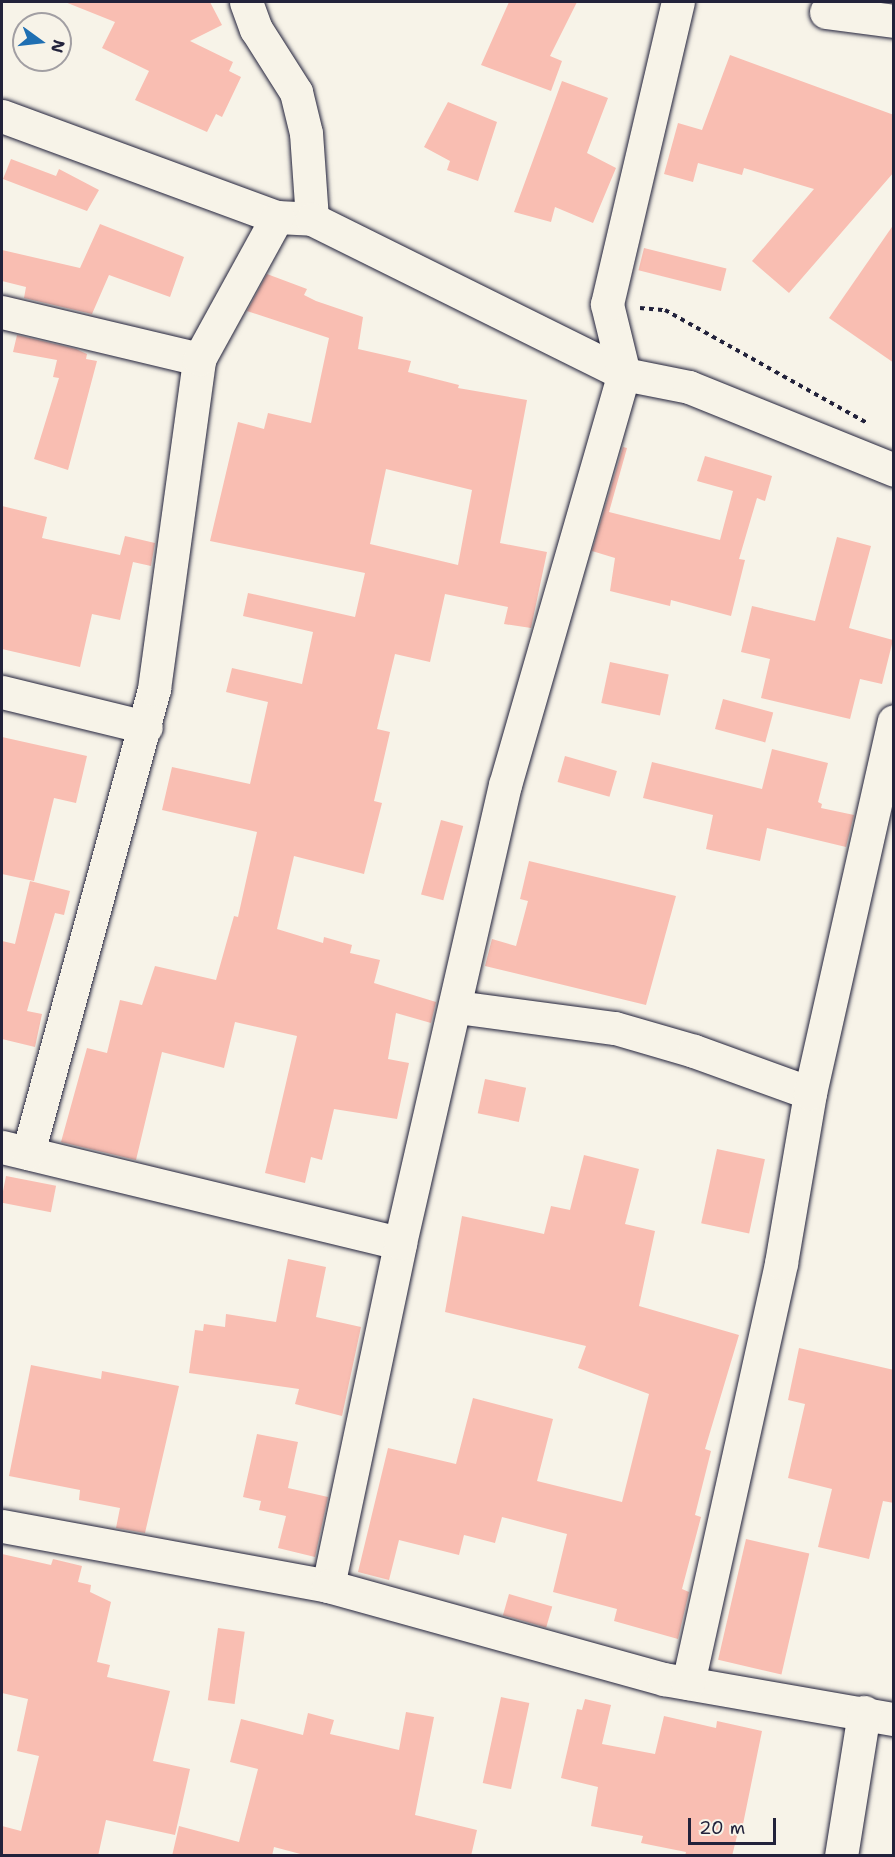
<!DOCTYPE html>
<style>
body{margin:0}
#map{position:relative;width:895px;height:1857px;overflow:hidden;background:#f7f3e8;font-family:"Shantell Sans",sans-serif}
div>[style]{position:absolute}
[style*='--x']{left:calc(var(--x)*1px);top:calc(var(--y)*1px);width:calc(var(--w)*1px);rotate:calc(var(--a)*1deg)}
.building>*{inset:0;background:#f9beb2;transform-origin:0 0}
.path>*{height:4px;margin-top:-2px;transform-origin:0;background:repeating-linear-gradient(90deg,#22223b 0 4.5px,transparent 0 9px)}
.roads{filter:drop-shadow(0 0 2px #22223b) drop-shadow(0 0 2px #22223b)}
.minor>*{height:33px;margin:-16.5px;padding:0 16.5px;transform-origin:16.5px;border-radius:16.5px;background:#f7f3e8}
span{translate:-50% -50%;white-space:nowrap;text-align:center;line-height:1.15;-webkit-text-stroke:6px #f7f3e8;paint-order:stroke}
.frame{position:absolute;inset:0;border:3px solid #22223b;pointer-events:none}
.north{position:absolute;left:12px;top:12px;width:60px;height:60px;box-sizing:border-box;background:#f7f3e8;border:2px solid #a29fa3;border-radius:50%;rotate:105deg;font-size:16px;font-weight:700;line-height:24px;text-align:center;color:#22223b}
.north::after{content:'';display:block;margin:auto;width:21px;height:27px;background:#1f6fb2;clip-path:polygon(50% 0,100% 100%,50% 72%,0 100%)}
.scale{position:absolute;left:688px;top:1818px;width:88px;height:27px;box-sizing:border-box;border:3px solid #22223b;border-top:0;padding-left:8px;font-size:18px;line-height:21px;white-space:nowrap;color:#22223b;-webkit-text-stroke:4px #f7f3e8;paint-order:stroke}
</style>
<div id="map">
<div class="building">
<i style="clip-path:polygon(65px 2px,210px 2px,222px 25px,190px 41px,233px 62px,229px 71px,241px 77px,222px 117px,216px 114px,207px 132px,135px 100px,149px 71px,102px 48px,115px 22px)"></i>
<i style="clip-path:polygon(509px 2px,577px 2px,550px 56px,562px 61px,551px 91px,481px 65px)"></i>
<i style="clip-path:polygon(730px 55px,894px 115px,894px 172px,789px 293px,752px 261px,814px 189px,744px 168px,742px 175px,698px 163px,693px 182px,664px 174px,678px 123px,702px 130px)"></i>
<i style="clip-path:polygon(562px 81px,608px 98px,587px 153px,616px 168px,593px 223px,555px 207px,551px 222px,514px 212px)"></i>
<i style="clip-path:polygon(448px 102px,497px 122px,478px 181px,447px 170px,450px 161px,424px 147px)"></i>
<i style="clip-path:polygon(11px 159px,56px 176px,59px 169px,99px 190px,87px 211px,3px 179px)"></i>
<i style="clip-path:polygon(100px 224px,184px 257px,170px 297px,109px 275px,92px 314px,24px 298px,26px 287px,2px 281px,2px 250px,80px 268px)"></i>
<i style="clip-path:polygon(894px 224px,894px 363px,829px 318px)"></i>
<i style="left:644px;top:248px;width:85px;height:23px;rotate:14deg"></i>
<i style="clip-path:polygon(evenodd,267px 274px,307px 289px,304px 295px,316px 301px,363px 317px,358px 349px,411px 361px,408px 372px,459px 385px,458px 388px,527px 400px,500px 543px,547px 552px,531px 628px,504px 624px,508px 607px,445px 594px,430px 662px,395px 654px,377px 729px,390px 732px,374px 801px,382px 803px,364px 874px,294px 856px,277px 929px,323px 943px,324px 937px,352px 945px,350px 953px,380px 960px,374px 983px,436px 1002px,431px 1023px,396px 1013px,388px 1059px,409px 1063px,397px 1119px,334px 1109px,322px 1160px,311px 1157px,305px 1183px,265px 1173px,297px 1036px,235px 1022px,224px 1068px,162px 1052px,136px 1160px,61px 1142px,87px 1048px,107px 1053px,120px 1000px,142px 1005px,155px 966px,216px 980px,234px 916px,238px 917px,257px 832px,162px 810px,172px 767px,250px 784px,268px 702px,226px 692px,232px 668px,302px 684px,313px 632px,243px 616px,248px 593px,355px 617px,365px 573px,210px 541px,238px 422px,264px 429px,268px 413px,311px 423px,329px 338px,247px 311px,267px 274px,386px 469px,472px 490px,458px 565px,370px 544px,386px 469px)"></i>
<i style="clip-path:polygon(17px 335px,76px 349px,87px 354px,86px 359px,97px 361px,68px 470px,34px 459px,59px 378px,53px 377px,57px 360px,13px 352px)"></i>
<i style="clip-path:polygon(623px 447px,627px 448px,609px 512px,720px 540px,733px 491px,697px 481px,705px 456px,772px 476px,765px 501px,757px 498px,739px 559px,745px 560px,731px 616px,671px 600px,670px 606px,610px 591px,615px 558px,592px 551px)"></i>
<i style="clip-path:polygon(2px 506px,47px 517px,42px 538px,120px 555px,125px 536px,155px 543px,151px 566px,133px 562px,120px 620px,92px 614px,80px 667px,2px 649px)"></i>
<i style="clip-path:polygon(837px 537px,871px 546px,849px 628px,893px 640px,882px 684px,860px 679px,850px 719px,761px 698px,770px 659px,741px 652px,752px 606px,815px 621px)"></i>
<i style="left:610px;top:662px;width:60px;height:42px;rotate:12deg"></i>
<i style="left:723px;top:699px;width:52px;height:31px;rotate:15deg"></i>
<i style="clip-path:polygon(2px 737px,87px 756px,76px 803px,54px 798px,34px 881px,2px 874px)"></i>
<i style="clip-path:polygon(772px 749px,828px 763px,818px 802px,822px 804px,821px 808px,854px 815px,846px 847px,767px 828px,760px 861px,706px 849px,713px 815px,643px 798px,652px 762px,762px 789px)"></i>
<i style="left:565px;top:756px;width:54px;height:27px;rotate:16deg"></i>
<i style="left:441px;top:820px;width:23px;height:77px;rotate:15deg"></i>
<i style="clip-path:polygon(529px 861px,676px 896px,646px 1005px,485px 966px,492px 939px,516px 946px,528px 901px,520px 899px)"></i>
<i style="clip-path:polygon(30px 881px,70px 891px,64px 915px,55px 913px,27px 1011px,42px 1014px,35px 1047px,2px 1039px,2px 941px,15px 944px)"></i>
<i style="left:485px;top:1079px;width:42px;height:35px;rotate:12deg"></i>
<i style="left:717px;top:1149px;width:49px;height:76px;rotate:12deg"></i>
<i style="clip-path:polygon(584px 1155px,639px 1169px,625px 1224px,655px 1231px,639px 1306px,739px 1335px,705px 1449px,711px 1451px,695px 1515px,701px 1517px,682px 1589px,689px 1592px,678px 1639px,614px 1621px,617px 1609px,553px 1592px,567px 1534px,502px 1517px,495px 1543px,464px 1535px,459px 1555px,399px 1540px,389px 1580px,358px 1572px,388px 1448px,456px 1464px,473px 1398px,553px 1419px,537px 1481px,622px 1502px,649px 1394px,578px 1368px,586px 1346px,445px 1312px,462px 1216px,544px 1234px,551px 1206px,570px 1210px)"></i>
<i style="left:6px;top:1176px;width:51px;height:27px;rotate:11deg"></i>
<i style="clip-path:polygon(288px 1259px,326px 1267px,316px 1317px,361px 1327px,342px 1416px,295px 1404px,299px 1389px,189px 1373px,195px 1330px,203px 1331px,204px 1324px,225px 1327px,226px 1314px,276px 1322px)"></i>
<i style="clip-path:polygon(799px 1348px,894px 1370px,894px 1503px,883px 1501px,869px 1559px,818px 1547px,832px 1489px,788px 1478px,805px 1404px,788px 1400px)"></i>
<i style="clip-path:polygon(31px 1365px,101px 1379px,102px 1371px,179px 1386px,145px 1533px,116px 1528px,120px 1508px,79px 1500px,80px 1490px,9px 1476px)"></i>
<i style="clip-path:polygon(257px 1434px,298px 1442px,288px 1488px,328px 1497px,315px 1557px,278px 1548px,286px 1516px,259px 1510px,261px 1501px,243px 1497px)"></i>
<i style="left:746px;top:1539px;width:65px;height:124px;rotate:13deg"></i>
<i style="clip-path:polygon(2px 1554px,51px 1565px,53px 1559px,82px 1566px,78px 1582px,91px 1585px,90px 1592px,111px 1602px,97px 1662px,110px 1665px,107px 1677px,170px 1691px,153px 1761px,190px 1769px,175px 1835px,106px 1820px,98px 1856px,2px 1856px,2px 1826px,21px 1831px,39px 1756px,17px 1751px,28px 1699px,2px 1693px)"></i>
<i style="left:509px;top:1594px;width:45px;height:22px;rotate:16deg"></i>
<i style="left:218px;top:1628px;width:27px;height:73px;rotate:8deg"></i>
<i style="left:501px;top:1697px;width:29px;height:88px;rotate:12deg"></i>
<i style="clip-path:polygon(585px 1699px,611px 1705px,602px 1744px,655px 1754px,664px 1716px,716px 1728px,717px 1721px,762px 1731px,742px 1829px,739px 1828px,732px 1856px,685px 1856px,686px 1852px,641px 1843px,643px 1836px,591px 1826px,598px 1787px,561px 1778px,577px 1709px,582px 1710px)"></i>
<i style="clip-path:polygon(406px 1712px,434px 1717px,415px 1815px,477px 1830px,471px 1856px,308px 1856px,274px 1847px,272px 1856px,172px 1856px,179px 1826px,239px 1842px,258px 1769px,230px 1762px,241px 1719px,303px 1735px,308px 1713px,334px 1720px,330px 1734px,399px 1750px)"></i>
</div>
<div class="path">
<i style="--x:640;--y:308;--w:25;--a:5"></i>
<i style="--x:665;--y:310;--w:231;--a:29.2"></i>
</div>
<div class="roads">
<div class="minor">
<i style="--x:246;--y:2;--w:29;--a:70"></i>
<i style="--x:256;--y:29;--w:75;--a:57.6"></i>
<i style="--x:296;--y:92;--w:42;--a:76.3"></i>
<i style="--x:306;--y:133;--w:86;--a:86"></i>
<i style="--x:826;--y:12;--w:69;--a:7.5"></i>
<i style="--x:2;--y:116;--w:293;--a:20.2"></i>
<i style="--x:277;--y:217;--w:35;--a:3"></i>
<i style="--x:312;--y:219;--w:348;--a:26.4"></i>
<i style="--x:624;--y:374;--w:66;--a:11.3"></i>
<i style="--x:689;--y:387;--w:221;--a:22"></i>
<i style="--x:2;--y:312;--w:203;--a:13.4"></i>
<i style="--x:2;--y:692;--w:148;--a:13.7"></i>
<i style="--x:457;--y:1007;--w:159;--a:7.6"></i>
<i style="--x:615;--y:1028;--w:82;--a:16.2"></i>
<i style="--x:694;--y:1051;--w:123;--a:19.9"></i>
<i style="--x:2;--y:1147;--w:409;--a:13.6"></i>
<i style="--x:28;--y:1153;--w:481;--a:-74.8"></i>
<i style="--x:154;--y:689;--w:333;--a:-82.2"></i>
<i style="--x:199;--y:359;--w:162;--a:-61.2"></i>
<i style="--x:2;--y:1526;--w:331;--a:10.4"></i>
<i style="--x:328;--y:1586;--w:350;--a:-78.1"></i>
<i style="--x:400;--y:1243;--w:470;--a:-77.1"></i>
<i style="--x:505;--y:785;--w:428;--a:-73.9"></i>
<i style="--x:624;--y:374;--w:72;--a:-103.7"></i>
<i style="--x:607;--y:304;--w:310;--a:-76.8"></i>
<i style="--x:328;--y:1586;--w:349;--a:15.5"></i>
<i style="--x:664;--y:1679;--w:233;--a:9.9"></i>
<i style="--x:688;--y:1683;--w:430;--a:-77.5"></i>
<i style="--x:781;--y:1263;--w:172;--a:-80.3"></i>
<i style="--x:810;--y:1093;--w:381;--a:-77.3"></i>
<i style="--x:841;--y:1856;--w:146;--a:-80.9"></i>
</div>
</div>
<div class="frame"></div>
<div class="north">N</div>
<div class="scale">20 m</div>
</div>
